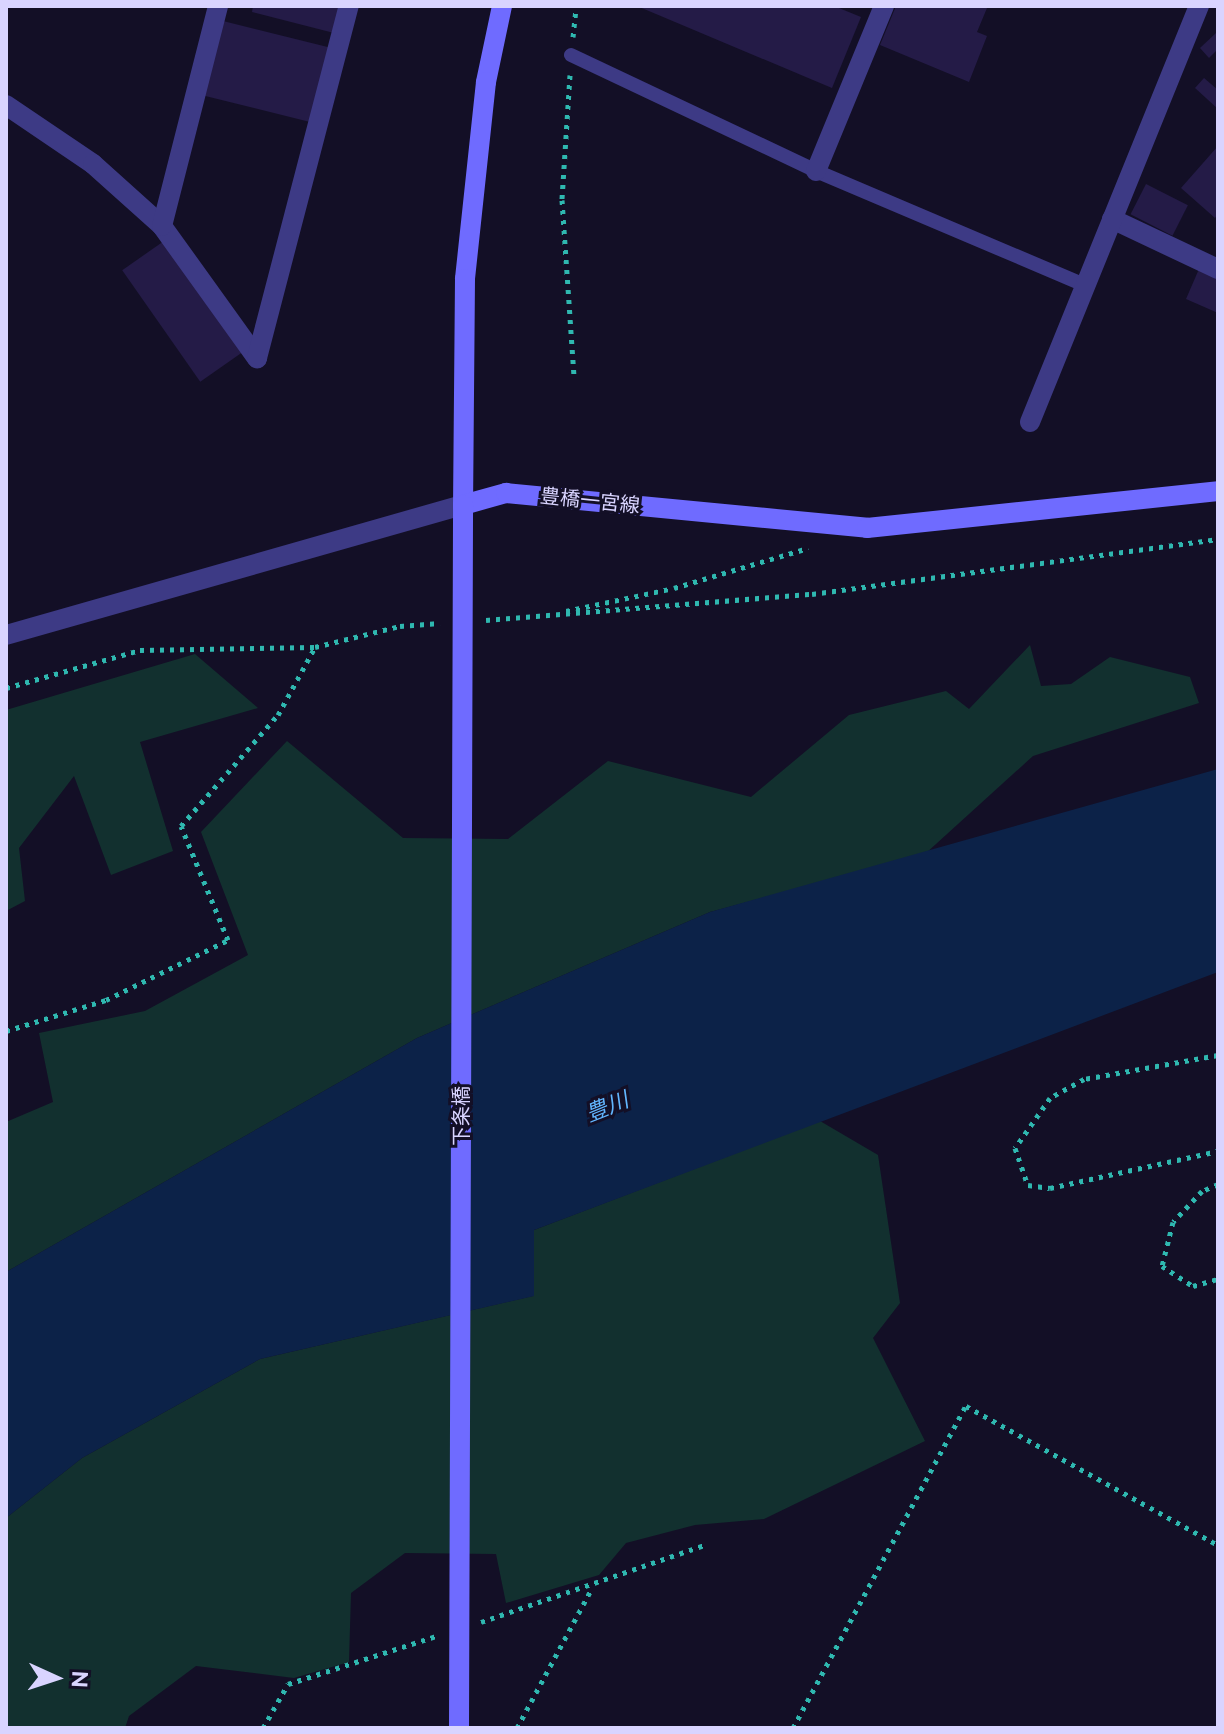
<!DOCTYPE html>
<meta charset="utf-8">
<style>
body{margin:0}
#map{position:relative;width:1224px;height:1734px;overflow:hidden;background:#130f26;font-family:Raleway,"Noto Sans JP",sans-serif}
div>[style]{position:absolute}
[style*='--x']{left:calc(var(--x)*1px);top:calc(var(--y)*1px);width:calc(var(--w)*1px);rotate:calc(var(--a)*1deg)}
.green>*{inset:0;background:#12302f}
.water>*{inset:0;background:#0c2248}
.building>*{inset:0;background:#241b47;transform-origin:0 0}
.path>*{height:5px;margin-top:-2.5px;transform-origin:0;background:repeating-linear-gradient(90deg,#2fb8b0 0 4px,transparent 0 10px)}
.lane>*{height:14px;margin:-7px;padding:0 7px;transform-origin:7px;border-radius:7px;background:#3d3a85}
.street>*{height:20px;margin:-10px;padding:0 10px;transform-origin:10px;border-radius:10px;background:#3d3a85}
.secondary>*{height:20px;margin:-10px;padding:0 10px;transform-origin:10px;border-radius:10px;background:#6f6bff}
.secondary-bridge>*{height:20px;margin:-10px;padding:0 10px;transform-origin:10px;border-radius:10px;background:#6f6bff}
span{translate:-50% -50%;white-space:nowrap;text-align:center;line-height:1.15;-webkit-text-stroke:6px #130f26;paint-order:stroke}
.street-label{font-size:20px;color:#d9d4ff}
.water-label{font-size:22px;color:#62b6ff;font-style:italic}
.frame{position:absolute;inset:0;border:8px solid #d9d4ff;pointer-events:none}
.north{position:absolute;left:16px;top:1638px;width:80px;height:80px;-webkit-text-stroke:6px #130f26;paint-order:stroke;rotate:93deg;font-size:22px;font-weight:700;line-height:32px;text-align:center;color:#d9d4ff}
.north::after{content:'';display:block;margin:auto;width:28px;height:36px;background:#d9d4ff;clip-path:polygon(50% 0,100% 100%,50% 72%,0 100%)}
</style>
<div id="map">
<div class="green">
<i style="clip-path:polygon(1030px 645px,1041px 686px,1071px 684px,1110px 657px,1190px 677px,1199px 703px,1033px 756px,925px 854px,710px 912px,417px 1038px,6px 1272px,6px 1122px,53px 1102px,39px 1033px,145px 1011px,248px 955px,201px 832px,287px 741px,403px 838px,508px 839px,608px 761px,751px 797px,849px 715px,946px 691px,969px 709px)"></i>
<i style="clip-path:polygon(195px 654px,258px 708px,140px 742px,173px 851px,111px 875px,74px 776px,19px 848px,25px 901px,6px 911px,6px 710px)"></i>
<i style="clip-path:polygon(820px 1121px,878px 1155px,900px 1303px,873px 1338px,925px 1441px,764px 1519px,695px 1525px,626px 1543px,599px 1575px,506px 1603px,496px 1554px,405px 1553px,351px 1593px,349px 1662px,294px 1678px,196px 1666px,129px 1716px,125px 1728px,6px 1728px,6px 1518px,82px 1458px,260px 1359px,533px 1296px,534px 1230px)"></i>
</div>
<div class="water">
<i style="clip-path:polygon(1218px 769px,1218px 972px,534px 1230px,534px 1296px,260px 1359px,82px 1458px,6px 1518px,6px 1272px,417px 1038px,710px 912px)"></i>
</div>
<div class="building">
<i style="clip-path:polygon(253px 6px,341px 6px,334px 33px,252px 12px)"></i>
<i style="clip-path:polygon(637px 6px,834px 6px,861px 17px,832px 88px)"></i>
<i style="clip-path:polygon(896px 6px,987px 8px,977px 32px,987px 36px,969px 82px,880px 45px)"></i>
<i style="left:223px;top:21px;width:112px;height:77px;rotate:14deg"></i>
<i style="clip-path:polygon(1216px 33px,1218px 49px,1209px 58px,1200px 48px)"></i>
<i style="clip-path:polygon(1204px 78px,1218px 90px,1218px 109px,1195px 88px)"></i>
<i style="clip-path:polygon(1218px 146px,1218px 214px,1215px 218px,1181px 188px)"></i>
<i style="left:1146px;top:184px;width:47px;height:34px;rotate:27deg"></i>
<i style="left:164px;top:241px;width:136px;height:51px;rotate:55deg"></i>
<i style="clip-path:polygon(1199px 269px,1218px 278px,1218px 313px,1186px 299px)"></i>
</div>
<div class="path">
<i style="--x:573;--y:37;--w:31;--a:-84"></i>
<i style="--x:570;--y:75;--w:125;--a:93.7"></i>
<i style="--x:562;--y:200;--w:177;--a:86.1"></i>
<i style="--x:566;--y:611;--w:110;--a:-12"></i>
<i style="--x:674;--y:588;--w:140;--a:-16.6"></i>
<i style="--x:486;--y:620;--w:327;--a:-4.6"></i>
<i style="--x:812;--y:594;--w:410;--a:-7.7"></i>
<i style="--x:6;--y:688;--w:139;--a:-15.8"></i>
<i style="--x:140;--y:650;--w:175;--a:-1"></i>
<i style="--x:315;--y:647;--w:88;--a:-13.9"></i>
<i style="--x:400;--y:626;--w:40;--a:-4.3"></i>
<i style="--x:6;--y:1031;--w:105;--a:-17.2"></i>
<i style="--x:106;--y:1000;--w:136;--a:-26.2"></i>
<i style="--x:228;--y:940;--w:123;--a:-112.4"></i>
<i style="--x:181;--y:826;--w:147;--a:-48.9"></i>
<i style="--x:278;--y:715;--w:77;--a:-61.4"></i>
<i style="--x:1218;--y:1055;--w:136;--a:169.8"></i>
<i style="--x:1084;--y:1079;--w:39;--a:151"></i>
<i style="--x:1050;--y:1098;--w:61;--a:125"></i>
<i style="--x:1015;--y:1148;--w:39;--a:71"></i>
<i style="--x:1028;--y:1185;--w:22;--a:8"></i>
<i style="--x:1050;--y:1188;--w:172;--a:-12.4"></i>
<i style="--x:1218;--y:1184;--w:17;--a:156"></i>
<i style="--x:1202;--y:1191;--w:42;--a:133.1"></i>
<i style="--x:1173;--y:1222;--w:45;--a:104"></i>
<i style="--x:1162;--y:1266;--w:37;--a:33"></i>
<i style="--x:1193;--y:1286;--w:26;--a:-16"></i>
<i style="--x:481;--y:1622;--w:236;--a:-19"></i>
<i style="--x:263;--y:1728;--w:51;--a:-60.4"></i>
<i style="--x:288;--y:1684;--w:157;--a:-17.9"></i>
<i style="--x:517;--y:1728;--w:159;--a:-61.8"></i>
<i style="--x:793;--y:1728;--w:366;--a:-61.8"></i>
<i style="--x:966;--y:1406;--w:288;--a:28.9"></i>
</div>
<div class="lane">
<i style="--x:571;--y:55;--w:271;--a:25.3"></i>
<i style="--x:816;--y:171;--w:291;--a:23"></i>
</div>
<div class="street">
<i style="--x:6;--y:105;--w:105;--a:34.1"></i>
<i style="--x:93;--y:164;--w:93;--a:41.9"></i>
<i style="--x:162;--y:226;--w:163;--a:54.3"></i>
<i style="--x:257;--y:358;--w:364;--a:-75.4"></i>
<i style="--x:816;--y:171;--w:178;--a:-67.6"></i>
<i style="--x:1112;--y:219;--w:117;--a:25.3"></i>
<i style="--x:162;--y:226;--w:227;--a:-75.7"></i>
<i style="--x:1030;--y:422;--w:449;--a:-67.9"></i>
<i style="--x:6;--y:635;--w:475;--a:-15.9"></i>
</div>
<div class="secondary">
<i style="--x:502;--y:6;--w:78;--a:101.9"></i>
<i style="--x:486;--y:82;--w:198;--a:96.1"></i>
<i style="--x:465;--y:279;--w:226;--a:90.5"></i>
<i style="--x:463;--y:505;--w:45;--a:-15.6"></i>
<i style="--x:506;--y:493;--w:363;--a:5.5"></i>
<i style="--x:867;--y:528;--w:353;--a:-6"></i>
</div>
<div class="secondary-bridge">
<i style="--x:459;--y:1728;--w:1223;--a:-89.81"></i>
</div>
<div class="street-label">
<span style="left:590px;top:501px;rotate:6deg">豊橋一宮線</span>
<span style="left:461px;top:1116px;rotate:-90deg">下条橋</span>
</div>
<div class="water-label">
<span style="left:607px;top:1107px;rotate:-22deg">豊川</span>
</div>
<div class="frame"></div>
<div class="north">N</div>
</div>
